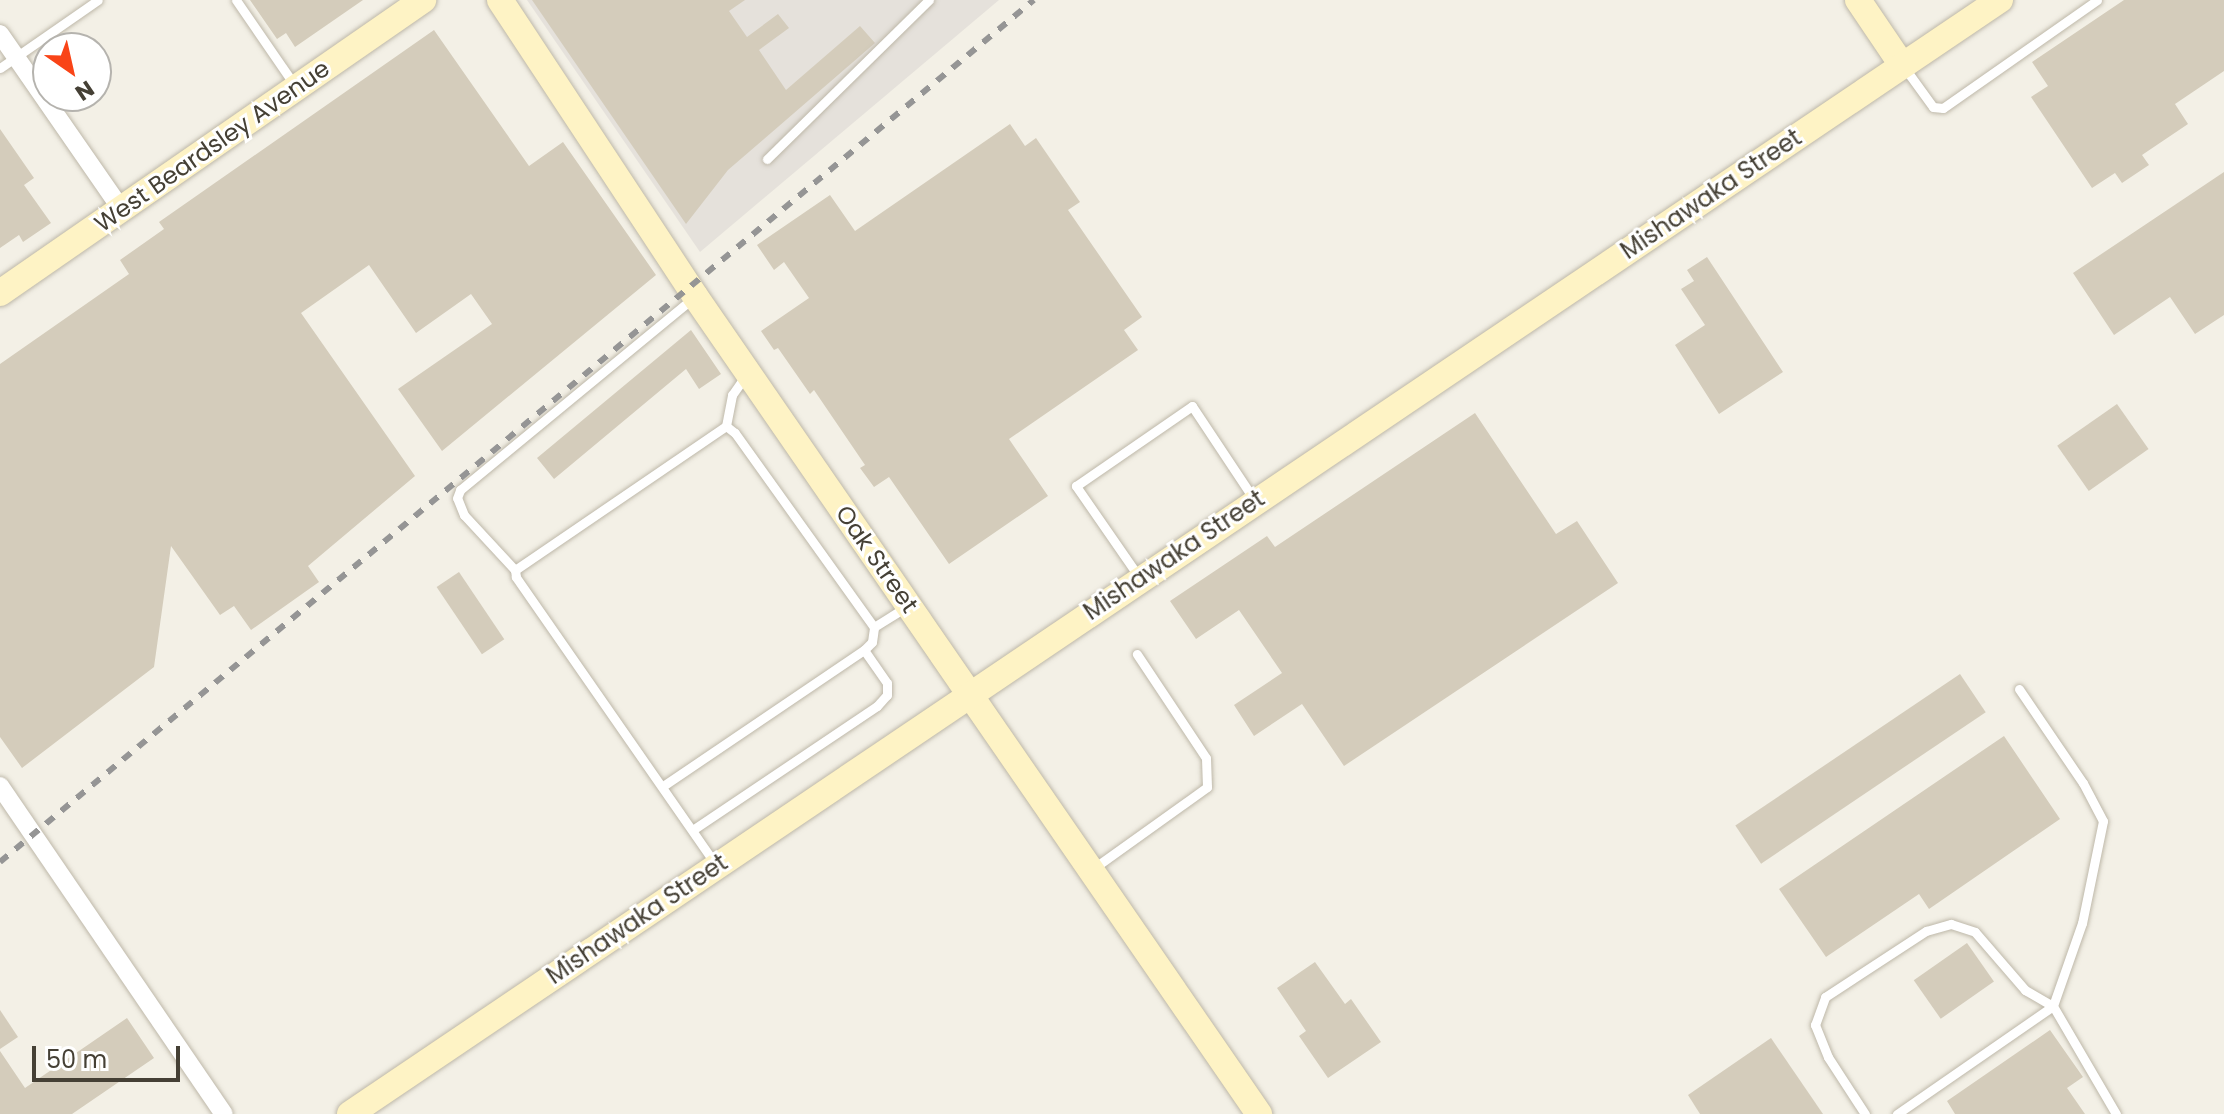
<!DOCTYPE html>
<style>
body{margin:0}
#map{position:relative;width:2224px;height:1114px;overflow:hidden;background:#f3f0e6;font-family:Poppins,sans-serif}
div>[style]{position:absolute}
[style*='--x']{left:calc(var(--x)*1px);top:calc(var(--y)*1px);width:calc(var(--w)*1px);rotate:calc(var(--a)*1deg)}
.industrial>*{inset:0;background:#e5e1db}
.building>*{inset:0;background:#d4ccbb;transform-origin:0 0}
.roads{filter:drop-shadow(0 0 2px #beb8a9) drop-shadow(0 0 2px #beb8a9)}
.lane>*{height:9px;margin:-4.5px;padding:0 4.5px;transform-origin:4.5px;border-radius:4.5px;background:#fff}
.street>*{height:18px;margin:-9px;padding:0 9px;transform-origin:9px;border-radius:9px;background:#fff}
.secondary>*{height:26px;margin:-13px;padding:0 13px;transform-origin:13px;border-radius:13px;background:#fef3c5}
.rail>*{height:6px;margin-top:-3px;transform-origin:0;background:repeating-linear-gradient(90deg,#959595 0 10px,transparent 0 20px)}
span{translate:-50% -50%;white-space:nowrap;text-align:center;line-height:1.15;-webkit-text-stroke:6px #fff;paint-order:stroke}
.street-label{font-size:24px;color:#454035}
.north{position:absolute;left:32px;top:32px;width:80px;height:80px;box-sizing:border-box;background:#fff;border:2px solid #b5b3ae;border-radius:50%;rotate:146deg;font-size:22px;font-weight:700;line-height:32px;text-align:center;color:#454035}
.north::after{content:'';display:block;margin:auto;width:28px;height:36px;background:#f94417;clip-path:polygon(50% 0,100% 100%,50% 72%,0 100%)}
.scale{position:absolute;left:32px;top:1046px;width:148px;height:36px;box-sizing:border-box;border:4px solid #454035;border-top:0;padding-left:10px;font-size:24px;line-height:28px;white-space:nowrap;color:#454035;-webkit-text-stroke:6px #fff;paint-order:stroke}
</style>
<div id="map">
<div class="industrial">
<i style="clip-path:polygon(527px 0,999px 0,700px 252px)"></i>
</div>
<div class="building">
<i style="clip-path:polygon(250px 0,363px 0,295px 47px,286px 33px,277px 39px)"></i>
<i style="clip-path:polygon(532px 0,745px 0,729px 11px,747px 37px,778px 14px,789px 28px,759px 50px,786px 90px,860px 26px,875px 43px,728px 170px,686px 224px)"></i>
<i style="clip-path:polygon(2124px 0,2224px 0,2224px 71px,2175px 104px,2188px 124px,2142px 155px,2149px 165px,2122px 183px,2115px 173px,2092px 188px,2031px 97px,2048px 86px,2032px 62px)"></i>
<i style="clip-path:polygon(434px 30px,529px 166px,563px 142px,656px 275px,442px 451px,398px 389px,492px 324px,471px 294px,416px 333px,369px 265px,301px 313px,415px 476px,308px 566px,319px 582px,251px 630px,234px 606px,220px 615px,171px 546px,154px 667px,22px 768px,0 737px,0 364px,129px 274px,120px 260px,164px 229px,159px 222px)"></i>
<i style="clip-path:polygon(1010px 124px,1025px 146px,1036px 138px,1080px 202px,1068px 210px,1142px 317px,1124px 330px,1138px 350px,1009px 439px,1048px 496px,949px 564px,889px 477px,874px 487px,860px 468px,865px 465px,814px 390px,810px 394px,778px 348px,774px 350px,761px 331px,809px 298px,784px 262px,774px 270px,757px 245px,830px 195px,855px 231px)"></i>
<i style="clip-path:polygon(0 129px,34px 178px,24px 185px,51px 223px,23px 242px,19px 235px,0 248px)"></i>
<i style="clip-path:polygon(2224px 172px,2224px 315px,2195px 334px,2170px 297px,2114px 335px,2073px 273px)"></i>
<i style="clip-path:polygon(1707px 257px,1783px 372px,1719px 414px,1675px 345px,1705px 325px,1681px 289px,1694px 281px,1687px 270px)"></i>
<i style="clip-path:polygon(691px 330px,721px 374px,699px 389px,686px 369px,554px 479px,537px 458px)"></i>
<i style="left:2117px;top:404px;width:55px;height:73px;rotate:55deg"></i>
<i style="clip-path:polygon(1475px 413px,1556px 534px,1577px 521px,1618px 583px,1344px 766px,1302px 704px,1254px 736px,1234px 705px,1282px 673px,1239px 610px,1196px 639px,1170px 601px,1267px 536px,1275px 547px)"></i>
<i style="left:459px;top:572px;width:81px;height:27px;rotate:56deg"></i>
<i style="left:1960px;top:674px;width:46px;height:271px;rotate:56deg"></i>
<i style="clip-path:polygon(2004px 736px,2060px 819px,1929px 909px,1919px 894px,1826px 957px,1779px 889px)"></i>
<i style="left:1967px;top:943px;width:47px;height:65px;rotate:55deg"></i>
<i style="clip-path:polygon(1315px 962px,1345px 1004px,1351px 999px,1381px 1042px,1328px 1078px,1299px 1036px,1306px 1031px,1277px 988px)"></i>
<i style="clip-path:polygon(0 1010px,18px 1037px,0 1049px)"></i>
<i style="clip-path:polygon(127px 1018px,154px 1058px,72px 1114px,0 1114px,0 1051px,25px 1088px)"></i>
<i style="clip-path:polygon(2050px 1030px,2083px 1077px,2067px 1088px,2085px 1114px,1955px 1114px,1947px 1101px)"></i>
<i style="clip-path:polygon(1771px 1038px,1823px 1114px,1700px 1114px,1688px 1095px)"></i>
</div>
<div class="roads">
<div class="lane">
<i style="--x:236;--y:0;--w:104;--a:55.5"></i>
<i style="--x:1904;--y:67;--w:49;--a:54.1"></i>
<i style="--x:1933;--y:107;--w:10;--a:6"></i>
<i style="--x:1943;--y:108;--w:188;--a:-35"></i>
<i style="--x:0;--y:68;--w:119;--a:-34.8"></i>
<i style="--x:767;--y:159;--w:227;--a:-44.5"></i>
<i style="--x:726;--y:426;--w:32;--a:-79"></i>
<i style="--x:732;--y:395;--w:24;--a:-55"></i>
<i style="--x:515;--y:570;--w:75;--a:-132.8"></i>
<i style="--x:464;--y:515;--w:18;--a:-112"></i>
<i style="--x:457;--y:498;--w:9;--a:-69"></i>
<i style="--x:460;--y:490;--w:302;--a:-39.5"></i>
<i style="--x:1139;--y:577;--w:111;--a:-124.7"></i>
<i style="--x:1076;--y:486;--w:141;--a:-34.6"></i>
<i style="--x:1192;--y:406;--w:114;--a:56.4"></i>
<i style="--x:2019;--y:689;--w:114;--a:55.8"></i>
<i style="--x:2083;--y:783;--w:43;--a:62.2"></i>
<i style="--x:2103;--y:821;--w:104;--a:101.6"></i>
<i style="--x:2082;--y:923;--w:88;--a:109.3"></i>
<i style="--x:2053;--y:1006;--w:125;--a:59.7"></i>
<i style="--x:663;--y:786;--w:243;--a:-34.1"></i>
<i style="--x:864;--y:650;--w:11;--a:-45"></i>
<i style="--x:872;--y:642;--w:15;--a:-82"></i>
<i style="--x:694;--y:829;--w:220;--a:-33.9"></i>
<i style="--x:877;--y:706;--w:15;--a:-48"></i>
<i style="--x:887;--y:695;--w:12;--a:-90"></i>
<i style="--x:887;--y:683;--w:40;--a:-124.9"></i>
<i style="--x:716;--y:865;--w:351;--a:-124.8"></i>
<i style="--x:516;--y:577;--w:7;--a:-98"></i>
<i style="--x:515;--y:570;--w:255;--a:-34.3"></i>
<i style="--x:726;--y:426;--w:11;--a:38"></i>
<i style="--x:735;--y:433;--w:239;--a:54.4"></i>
<i style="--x:874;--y:627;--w:38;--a:-32"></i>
<i style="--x:1094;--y:868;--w:139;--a:-35.6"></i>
<i style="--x:1207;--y:787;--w:29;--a:-92"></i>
<i style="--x:1206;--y:758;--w:125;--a:-123.6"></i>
<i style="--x:1865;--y:1114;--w:68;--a:-123"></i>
<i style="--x:1828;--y:1057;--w:35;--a:-112"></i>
<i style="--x:1815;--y:1025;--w:30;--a:-70"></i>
<i style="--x:1825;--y:997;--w:121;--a:-33.2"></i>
<i style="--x:1926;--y:931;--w:26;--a:-16"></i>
<i style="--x:1951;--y:924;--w:25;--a:18"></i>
<i style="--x:1975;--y:932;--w:77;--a:49.2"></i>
<i style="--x:2025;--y:990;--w:32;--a:30"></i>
<i style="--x:2053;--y:1006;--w:190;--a:145.3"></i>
</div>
<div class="street">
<i style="--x:0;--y:34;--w:213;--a:55.3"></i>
<i style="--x:0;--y:786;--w:397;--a:55.7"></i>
</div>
<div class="secondary">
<i style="--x:500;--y:0;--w:354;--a:56.6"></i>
<i style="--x:695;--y:296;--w:994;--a:55.41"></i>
<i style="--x:1858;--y:0;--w:78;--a:55.9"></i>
<i style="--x:0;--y:293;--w:515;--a:-34.71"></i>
<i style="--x:350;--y:1114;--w:1991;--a:-34.03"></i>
</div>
</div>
<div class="rail">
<i style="--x:0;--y:862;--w:1346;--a:-39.82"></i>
</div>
<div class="street-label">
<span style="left:212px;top:146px;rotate:-35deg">West Beardsley Avenue</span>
<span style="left:1711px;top:194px;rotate:-34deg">Mishawaka Street</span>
<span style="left:1174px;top:555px;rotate:-34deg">Mishawaka Street</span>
<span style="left:877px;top:559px;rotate:55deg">Oak Street</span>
<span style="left:637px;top:919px;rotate:-34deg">Mishawaka Street</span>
</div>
<div class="north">N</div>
<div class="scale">50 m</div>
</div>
